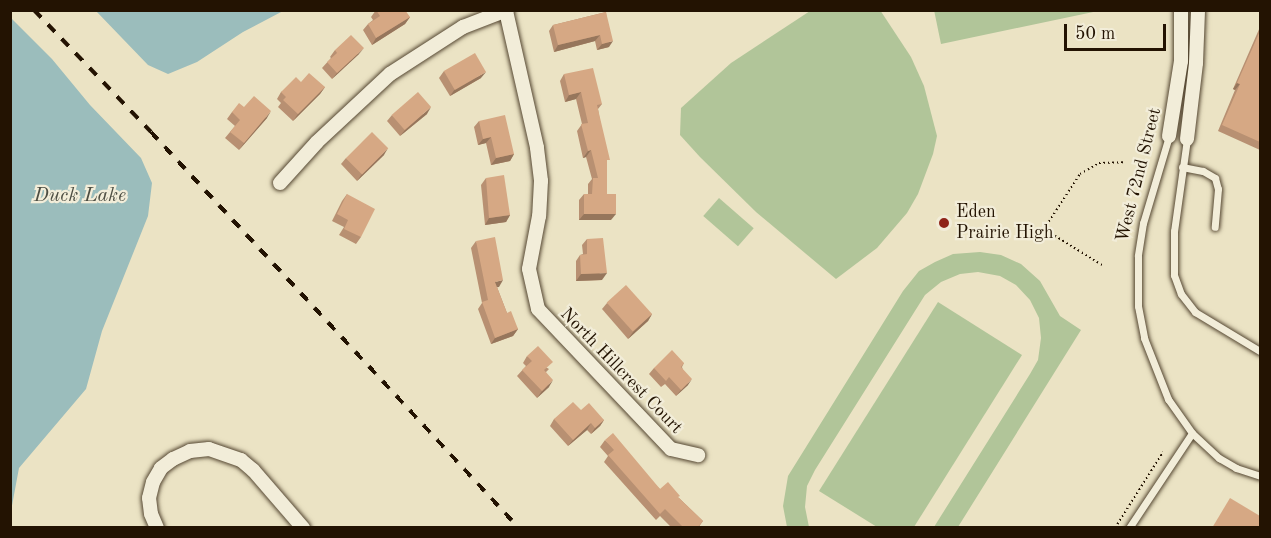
<!DOCTYPE html>
<style>
body{margin:0}
#map{position:relative;width:1271px;height:538px;overflow:hidden;background:#ebe3c4;font-family:"Old Standard TT",serif}
div>[style]{position:absolute}
[style*='--x']{left:calc(var(--x)*1px);top:calc(var(--y)*1px);width:calc(var(--w)*1px);rotate:calc(var(--a)*1deg)}
.green>*{inset:0;background:#b1c599;transform-origin:0 0}
.water>*{inset:0;background:#9bbdbc}
.path>*{height:2px;margin-top:-1px;transform-origin:0;background:repeating-linear-gradient(90deg,#231302 0 1.5px,transparent 0 4.5px)}
.roads{filter:drop-shadow(0 0 2px #554732) drop-shadow(0 0 2px #554732)}
.service>*{height:7px;margin:-3.5px;padding:0 3.5px;transform-origin:3.5px;border-radius:3.5px;background:#f2edd9}
.minor>*{height:14px;margin:-7px;padding:0 7px;transform-origin:7px;border-radius:7px;background:#f2edd9}
.rail>*{height:4px;margin-top:-2px;transform-origin:0;background:repeating-linear-gradient(90deg,#231302 0 10px,transparent 0 20px)}
.wall>*{inset:0;background:#b89072}
.shaded-wall>*{inset:0;background:#96765c}
.building>*{inset:0;background:#d6a884;transform-origin:0 0}
.dots>*{width:16px;height:16px;translate:-50% -50%;box-sizing:border-box;border:3px solid #f2edd9;border-radius:50%}
span{translate:-50% -50%;white-space:nowrap;text-align:center;line-height:1.15;-webkit-text-stroke:4.5px #f2edd9;paint-order:stroke}
.street-label{font-size:18px;color:#231302}
.poi-label{font-size:18px;color:#231302}
.left{translate:0 -50%;text-align:left}
.water-label{font-size:20px;color:#4d4e43;font-style:italic}
.frame{position:absolute;inset:0;border:12px solid #231302;pointer-events:none}
.scale{position:absolute;left:1064px;top:24px;width:102px;height:27px;box-sizing:border-box;border:3px solid #231302;border-top:0;padding-left:8px;font-size:18px;line-height:21px;white-space:nowrap;color:#231302;-webkit-text-stroke:4px #f2edd9;paint-order:stroke}
</style>
<div id="map">
<div class="green">
<i style="clip-path:polygon(880px 10px,911px 57px,924px 86px,937px 136px,933px 154px,918px 194px,907px 213px,877px 248px,836px 279px,756px 212px,700px 157px,680px 135px,681px 108px,731px 63px,810px 11px)"></i>
<i style="clip-path:polygon(934px 10px,1098px 10px,1098px 11px,941px 44px)"></i>
<i style="left:719px;top:198px;width:46px;height:24px;rotate:41deg"></i>
<i style="clip-path:polygon(980px 252px,1001px 255px,1021px 264px,1040px 281px,1060px 316px,1081px 330px,958px 527px,934px 527px,1030px 374px,1038px 360px,1041px 338px,1039px 318px,1030px 300px,1016px 285px,1000px 276px,978px 272px,960px 274px,941px 282px,925px 295px,815px 470px,807px 486px,805px 507px,809px 527px,787px 527px,783px 506px,788px 476px,903px 291px,919px 271px,935px 262px,953px 254px)"></i>
<i style="clip-path:polygon(938px 302px,1022px 355px,914px 527px,877px 527px,819px 491px)"></i>
</div>
<div class="water">
<i style="clip-path:polygon(96px 11px,283px 11px,243px 32px,197px 62px,168px 74px,148px 65px)"></i>
<i style="clip-path:polygon(11px 18px,52px 59px,90px 105px,141px 158px,152px 183px,148px 216px,102px 331px,86px 389px,19px 468px,11px 511px)"></i>
</div>
<div class="path">
<i style="--x:1102;--y:265;--w:68;--a:-148.2"></i>
<i style="--x:1044;--y:229;--w:66;--a:-56.8"></i>
<i style="--x:1080;--y:174;--w:22;--a:-30"></i>
<i style="--x:1099;--y:163;--w:25;--a:-2"></i>
<i style="--x:1115;--y:528;--w:90;--a:-57.7"></i>
</div>
<div class="roads">
<div class="service">
<i style="--x:1169;--y:136;--w:91;--a:106.6"></i>
<i style="--x:1143;--y:223;--w:33;--a:99"></i>
<i style="--x:1138;--y:256;--w:50;--a:90"></i>
<i style="--x:1138;--y:306;--w:33;--a:79"></i>
<i style="--x:1144;--y:338;--w:66;--a:68.5"></i>
<i style="--x:1168;--y:399;--w:42;--a:54.8"></i>
<i style="--x:1192;--y:433;--w:37;--a:43"></i>
<i style="--x:1219;--y:458;--w:20;--a:30"></i>
<i style="--x:1236;--y:468;--w:25;--a:18"></i>
<i style="--x:1187;--y:139;--w:93;--a:98"></i>
<i style="--x:1174;--y:231;--w:44;--a:90"></i>
<i style="--x:1174;--y:275;--w:20;--a:70"></i>
<i style="--x:1181;--y:294;--w:23;--a:52"></i>
<i style="--x:1195;--y:312;--w:76;--a:31"></i>
<i style="--x:1182;--y:167;--w:21;--a:11"></i>
<i style="--x:1203;--y:171;--w:14;--a:30"></i>
<i style="--x:1215;--y:178;--w:11;--a:75"></i>
<i style="--x:1218;--y:189;--w:38;--a:95"></i>
<i style="--x:1129;--y:528;--w:114;--a:-56.4"></i>
</div>
<div class="minor">
<i style="--x:506;--y:11;--w:140;--a:77.2"></i>
<i style="--x:537;--y:148;--w:33;--a:83"></i>
<i style="--x:541;--y:181;--w:35;--a:93"></i>
<i style="--x:539;--y:216;--w:54;--a:100.7"></i>
<i style="--x:529;--y:269;--w:41;--a:77.3"></i>
<i style="--x:538;--y:309;--w:193;--a:46.5"></i>
<i style="--x:671;--y:449;--w:28;--a:13"></i>
<i style="--x:1169;--y:136;--w:76;--a:-80.9"></i>
<i style="--x:1181;--y:61;--w:51;--a:-90"></i>
<i style="--x:1187;--y:139;--w:77;--a:-83.2"></i>
<i style="--x:1196;--y:63;--w:53;--a:-87.8"></i>
<i style="--x:280;--y:183;--w:55;--a:-47.9"></i>
<i style="--x:317;--y:142;--w:100;--a:-43"></i>
<i style="--x:390;--y:74;--w:87;--a:-32.8"></i>
<i style="--x:463;--y:27;--w:47;--a:-21.1"></i>
<i style="--x:157;--y:528;--w:15;--a:-113"></i>
<i style="--x:151;--y:514;--w:16;--a:-97"></i>
<i style="--x:149;--y:498;--w:16;--a:-76"></i>
<i style="--x:153;--y:482;--w:16;--a:-60"></i>
<i style="--x:161;--y:468;--w:15;--a:-37"></i>
<i style="--x:173;--y:459;--w:19;--a:-25"></i>
<i style="--x:190;--y:451;--w:19;--a:-6"></i>
<i style="--x:209;--y:449;--w:34;--a:19"></i>
<i style="--x:241;--y:460;--w:16;--a:40"></i>
<i style="--x:253;--y:470;--w:77;--a:49.2"></i>
</div>
</div>
<div class="rail">
<i style="--x:34;--y:10;--w:169;--a:46.2"></i>
<i style="--x:151;--y:132;--w:541;--a:47.1"></i>
</div>
<div class="wall">
<i style="clip-path:polygon(376px 10px,410px 17px,405px 24px,372px 45px,363px 30px,368px 24px,373px 20px,371px 17px)"></i>
<i style="clip-path:polygon(606px 12px,609px 47px,597px 50px,595px 41px,554px 52px,549px 31px,553px 25px)"></i>
<i style="clip-path:polygon(1260px 27px,1260px 150px,1218px 131px,1235px 90px,1233px 89px)"></i>
<i style="clip-path:polygon(335px 50px,359px 54px,332px 79px,322px 68px,331px 58px,330px 57px)"></i>
<i style="clip-path:polygon(444px 71px,481px 78px,450px 96px,439px 78px)"></i>
<i style="clip-path:polygon(564px 74px,602px 104px,598px 109px,607px 164px,607px 194px,611px 220px,579px 220px,579px 200px,584px 194px,588px 194px,588px 184px,592px 179px,586px 157px,583px 158px,577px 131px,582px 124px,576px 99px,565px 102px,560px 81px)"></i>
<i style="clip-path:polygon(301px 82px,325px 87px,320px 94px,293px 121px,278px 107px,281px 103px,277px 99px,281px 92px)"></i>
<i style="clip-path:polygon(244px 107px,267px 118px,239px 150px,225px 138px,235px 126px,227px 119px,232px 112px)"></i>
<i style="clip-path:polygon(427px 114px,400px 136px,387px 121px,392px 115px)"></i>
<i style="clip-path:polygon(479px 121px,514px 154px,510px 161px,491px 165px,486px 143px,478px 145px,474px 127px)"></i>
<i style="clip-path:polygon(384px 155px,357px 181px,341px 164px,346px 158px)"></i>
<i style="clip-path:polygon(486px 178px,510px 215px,506px 222px,485px 225px,481px 185px)"></i>
<i style="clip-path:polygon(347px 194px,361px 237px,356px 244px,339px 235px,344px 227px,332px 221px,342px 201px)"></i>
<i style="clip-path:polygon(587px 239px,602px 280px,576px 281px,576px 261px,580px 255px,583px 254px,582px 245px)"></i>
<i style="clip-path:polygon(476px 241px,499px 287px,497px 287px,507px 313px,518px 329px,513px 336px,491px 344px,478px 309px,482px 303px,471px 248px)"></i>
<i style="clip-path:polygon(607px 303px,652px 314px,648px 321px,628px 339px,602px 309px)"></i>
<i style="clip-path:polygon(527px 356px,549px 369px,546px 372px,549px 387px,537px 398px,517px 376px,526px 366px,523px 363px)"></i>
<i style="clip-path:polygon(684px 363px,682px 367px,688px 385px,676px 396px,665px 384px,661px 387px,649px 374px,654px 368px)"></i>
<i style="clip-path:polygon(581px 410px,604px 420px,600px 426px,591px 434px,587px 430px,568px 446px,550px 426px,554px 419px)"></i>
<i style="clip-path:polygon(605px 440px,660px 489px,679px 498px,703px 521px,698px 528px,672px 528px,660px 516px,656px 520px,604px 462px,608px 456px,600px 447px)"></i>
</div>
<div class="shaded-wall">
<i style="clip-path:polygon(410px 17px,405px 24px,372px 45px,376px 38px)"></i>
<i style="clip-path:polygon(600px 35px,595px 41px,554px 52px,558px 45px)"></i>
<i style="clip-path:polygon(613px 41px,609px 47px,597px 50px,602px 44px)"></i>
<i style="clip-path:polygon(364px 48px,359px 54px,332px 79px,337px 73px)"></i>
<i style="clip-path:polygon(486px 72px,481px 78px,450px 96px,455px 89px)"></i>
<i style="clip-path:polygon(1237px 83px,1240px 84px,1235px 90px,1233px 89px)"></i>
<i style="clip-path:polygon(325px 87px,320px 94px,293px 121px,298px 114px)"></i>
<i style="clip-path:polygon(581px 92px,576px 99px,565px 102px,569px 95px)"></i>
<i style="clip-path:polygon(431px 107px,427px 114px,400px 136px,405px 130px)"></i>
<i style="clip-path:polygon(271px 111px,267px 118px,239px 150px,244px 143px)"></i>
<i style="clip-path:polygon(491px 137px,486px 143px,478px 145px,483px 139px)"></i>
<i style="clip-path:polygon(388px 148px,384px 155px,357px 181px,362px 174px)"></i>
<i style="clip-path:polygon(591px 150px,586px 157px,583px 158px,588px 151px)"></i>
<i style="clip-path:polygon(514px 154px,510px 161px,491px 165px,496px 158px)"></i>
<i style="clip-path:polygon(584px 214px,616px 214px,611px 220px,579px 220px)"></i>
<i style="clip-path:polygon(510px 215px,506px 222px,485px 225px,489px 218px)"></i>
<i style="clip-path:polygon(607px 273px,602px 280px,576px 281px,581px 274px)"></i>
<i style="clip-path:polygon(503px 280px,499px 287px,490px 288px,495px 282px)"></i>
<i style="clip-path:polygon(652px 314px,648px 321px,628px 339px,633px 332px)"></i>
<i style="clip-path:polygon(518px 329px,513px 336px,491px 344px,495px 338px)"></i>
<i style="clip-path:polygon(692px 379px,688px 385px,676px 396px,681px 390px)"></i>
<i style="clip-path:polygon(553px 380px,549px 387px,537px 398px,542px 391px)"></i>
<i style="clip-path:polygon(604px 420px,600px 426px,591px 434px,595px 428px)"></i>
<i style="clip-path:polygon(591px 423px,587px 430px,568px 446px,573px 440px)"></i>
</div>
<div class="building">
<i style="clip-path:polygon(376px 10px,405px 10px,410px 17px,376px 38px,368px 24px,380px 16px)"></i>
<i style="clip-path:polygon(606px 12px,613px 41px,602px 44px,600px 35px,558px 45px,553px 25px)"></i>
<i style="clip-path:polygon(1260px 31px,1260px 142px,1222px 125px,1240px 84px,1237px 83px)"></i>
<i style="clip-path:polygon(351px 35px,364px 48px,337px 73px,327px 62px,337px 53px,335px 50px)"></i>
<i style="left:475px;top:53px;width:22px;height:36px;rotate:60deg"></i>
<i style="clip-path:polygon(593px 68px,602px 104px,597px 105px,610px 160px,607px 160px,607px 194px,616px 194px,616px 214px,584px 214px,584px 194px,592px 194px,593px 178px,598px 178px,591px 150px,588px 151px,581px 124px,588px 123px,581px 92px,569px 95px,564px 74px)"></i>
<i style="clip-path:polygon(309px 73px,325px 87px,298px 114px,283px 100px,286px 97px,281px 92px,296px 77px,301px 82px)"></i>
<i style="left:418px;top:92px;width:20px;height:35px;rotate:49deg"></i>
<i style="clip-path:polygon(254px 96px,271px 111px,244px 143px,230px 132px,240px 120px,232px 112px,239px 103px,244px 107px)"></i>
<i style="clip-path:polygon(505px 115px,514px 154px,496px 158px,491px 137px,483px 139px,479px 121px)"></i>
<i style="left:372px;top:132px;width:23px;height:37px;rotate:45deg"></i>
<i style="clip-path:polygon(504px 175px,510px 215px,489px 218px,486px 178px)"></i>
<i style="clip-path:polygon(347px 194px,375px 209px,361px 237px,344px 229px,348px 220px,337px 214px)"></i>
<i style="clip-path:polygon(495px 237px,503px 280px,495px 282px,507px 313px,511px 311px,518px 329px,495px 338px,482px 302px,488px 300px,476px 241px)"></i>
<i style="clip-path:polygon(603px 238px,607px 273px,581px 274px,580px 255px,587px 254px,587px 239px)"></i>
<i style="left:626px;top:285px;width:39px;height:26px;rotate:48deg"></i>
<i style="clip-path:polygon(538px 346px,553px 362px,544px 370px,553px 380px,542px 391px,522px 370px,532px 361px,527px 356px)"></i>
<i style="clip-path:polygon(672px 350px,684px 363px,681px 367px,692px 379px,681px 390px,669px 377px,666px 381px,654px 368px)"></i>
<i style="clip-path:polygon(573px 402px,581px 410px,589px 403px,604px 420px,595px 428px,591px 423px,573px 440px,554px 419px)"></i>
<i style="clip-path:polygon(613px 433px,660px 489px,668px 482px,680px 496px,678px 497px,703px 521px,697px 528px,681px 528px,682px 526px,665px 509px,660px 514px,608px 455px,614px 450px,605px 440px)"></i>
<i style="clip-path:polygon(1230px 498px,1260px 516px,1260px 528px,1212px 528px)"></i>
</div>
<div class="dots">
<i style="left:944px;top:223px;background:#8f2418"></i>
</div>
<div class="street-label">
<span style="left:1139px;top:175px;rotate:-76deg">West 72nd Street</span>
<span style="left:621px;top:371px;rotate:46deg">North Hillcrest Court</span>
</div>
<div class="poi-label">
<span class="left" style="left:956px;top:223px">Eden<br>Prairie High</span>
</div>
<div class="water-label">
<span style="left:80px;top:196px">Duck Lake</span>
</div>
<div class="frame"></div>
<div class="scale">50 m</div>
</div>
